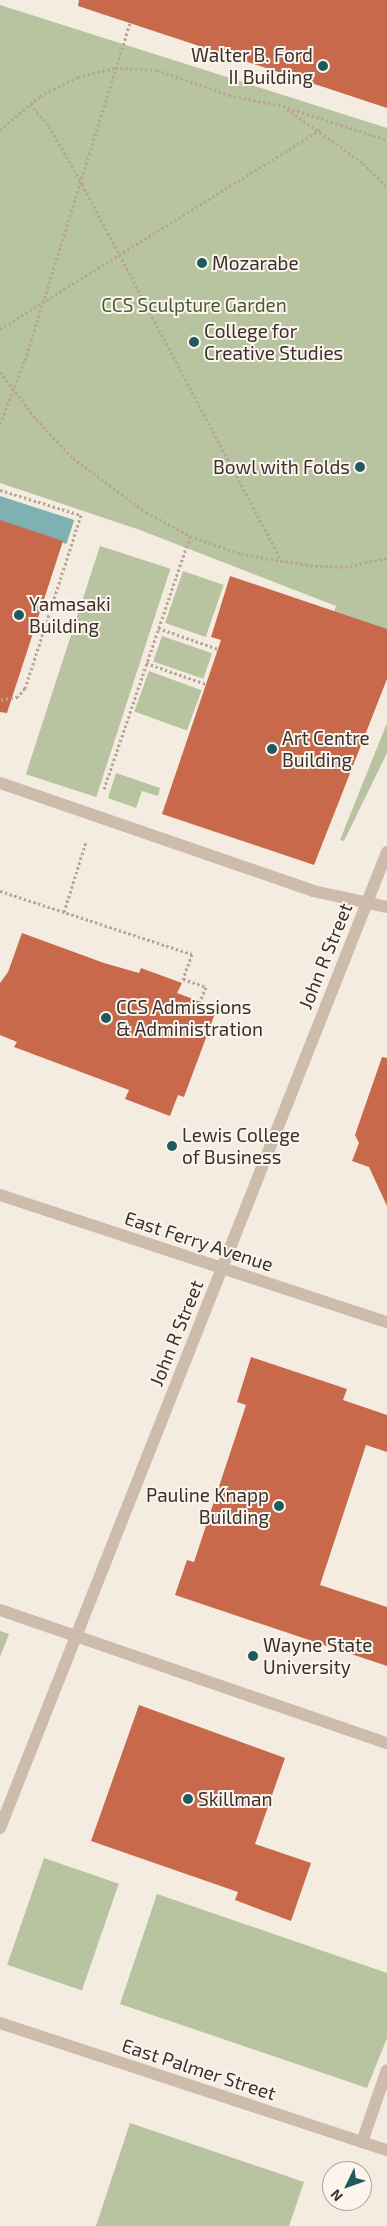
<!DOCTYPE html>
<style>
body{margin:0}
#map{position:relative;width:387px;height:2226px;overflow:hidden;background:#f4ebe1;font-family:"Exo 2",sans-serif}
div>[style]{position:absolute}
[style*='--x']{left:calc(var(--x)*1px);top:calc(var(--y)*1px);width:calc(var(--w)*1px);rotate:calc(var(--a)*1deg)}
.green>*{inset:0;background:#b8c4a0;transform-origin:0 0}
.water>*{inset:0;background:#7fb0b2;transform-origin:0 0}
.building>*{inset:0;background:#c8694b}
.path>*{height:3px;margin-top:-1.5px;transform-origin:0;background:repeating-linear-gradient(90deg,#b9a596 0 2.5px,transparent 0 5px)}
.minor>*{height:12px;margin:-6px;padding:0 6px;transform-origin:6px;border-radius:6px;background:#cdbbac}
.dots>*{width:14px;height:14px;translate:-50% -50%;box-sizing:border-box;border:2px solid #fbf5ee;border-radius:50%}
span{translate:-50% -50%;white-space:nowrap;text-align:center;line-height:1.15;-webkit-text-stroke:4px #fbf5ee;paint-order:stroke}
.poi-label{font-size:19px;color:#3b302b}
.right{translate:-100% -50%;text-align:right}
.left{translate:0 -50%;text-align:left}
.park-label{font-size:19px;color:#4a5a2e}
.street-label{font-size:19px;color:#3b302b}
.north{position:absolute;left:322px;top:2161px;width:50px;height:50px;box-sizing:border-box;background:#fbf5ee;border:1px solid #aea6a0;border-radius:50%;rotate:228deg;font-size:14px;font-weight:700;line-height:20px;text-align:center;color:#3b302b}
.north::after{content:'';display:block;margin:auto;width:18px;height:22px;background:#1f5a5e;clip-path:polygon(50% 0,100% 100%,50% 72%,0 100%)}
</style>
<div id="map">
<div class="green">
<i style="clip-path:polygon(0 5px,387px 128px,387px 630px,334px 612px,336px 606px,140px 530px,0 483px)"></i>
<i style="left:100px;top:546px;width:74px;height:240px;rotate:18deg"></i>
<i style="left:183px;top:571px;width:43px;height:55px;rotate:19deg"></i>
<i style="left:162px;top:636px;width:53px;height:27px;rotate:19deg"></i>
<i style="left:149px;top:671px;width:56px;height:43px;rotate:20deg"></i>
<i style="clip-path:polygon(387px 723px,387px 753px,344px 841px,340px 840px)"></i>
<i style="clip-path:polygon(116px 773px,160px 788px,158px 796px,142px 791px,136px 808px,108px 798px)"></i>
<i style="clip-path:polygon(0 1631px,9px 1634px,0 1657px)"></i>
<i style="left:44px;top:1858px;width:79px;height:113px;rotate:19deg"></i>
<i style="clip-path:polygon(157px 1894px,387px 1973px,387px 2038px,367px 2088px,120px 2004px)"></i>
<i style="clip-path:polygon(130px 2123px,304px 2182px,289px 2226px,96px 2226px)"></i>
</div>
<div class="water">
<i style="left:0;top:496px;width:78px;height:25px;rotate:18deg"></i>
</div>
<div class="building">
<i style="clip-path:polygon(79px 0,387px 0,387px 108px,78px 6px)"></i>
<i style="clip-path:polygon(0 520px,63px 541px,7px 713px,0 712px)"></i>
<i style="clip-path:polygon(230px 576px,387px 629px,387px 679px,314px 865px,162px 814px,221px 640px,211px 637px)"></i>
<i style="clip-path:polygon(22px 933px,104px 963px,139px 973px,141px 968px,182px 983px,177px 993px,217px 1008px,184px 1097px,178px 1095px,170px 1116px,125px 1099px,129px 1090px,14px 1047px,17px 1042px,0 1035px,0 983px,8px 972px)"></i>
<i style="clip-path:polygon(382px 1057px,387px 1058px,387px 1206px,369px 1167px,352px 1161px,359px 1143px,355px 1135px)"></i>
<i style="clip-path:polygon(251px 1357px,347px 1389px,343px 1400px,387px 1415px,387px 1452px,366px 1445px,320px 1585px,387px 1607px,387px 1666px,175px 1595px,187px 1560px,194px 1562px,246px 1405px,237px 1402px)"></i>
<i style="clip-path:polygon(139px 1705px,285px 1758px,255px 1844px,311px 1863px,291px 1921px,235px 1900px,238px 1892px,91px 1841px)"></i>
</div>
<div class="path">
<i style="--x:30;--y:104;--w:29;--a:49"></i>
<i style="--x:49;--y:126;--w:67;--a:60.4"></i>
<i style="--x:82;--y:184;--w:428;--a:62.1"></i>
<i style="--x:287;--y:109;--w:93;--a:35.4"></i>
<i style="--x:363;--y:163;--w:34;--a:45"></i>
<i style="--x:0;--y:130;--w:52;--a:-40.4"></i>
<i style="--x:40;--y:96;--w:42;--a:-26.6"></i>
<i style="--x:78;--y:77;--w:38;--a:-14"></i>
<i style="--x:115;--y:68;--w:42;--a:2.7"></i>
<i style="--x:157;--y:70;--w:76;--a:19.1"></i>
<i style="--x:229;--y:95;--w:55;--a:11.5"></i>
<i style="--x:283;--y:106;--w:109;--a:18.1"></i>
<i style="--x:0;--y:329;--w:377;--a:-31.9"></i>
<i style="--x:0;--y:372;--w:59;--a:52.5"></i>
<i style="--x:36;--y:419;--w:54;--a:46.5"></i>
<i style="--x:73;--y:458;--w:91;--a:36.5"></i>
<i style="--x:146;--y:512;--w:50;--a:28.6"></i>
<i style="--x:190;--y:536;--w:54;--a:19.4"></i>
<i style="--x:241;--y:554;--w:75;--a:9.2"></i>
<i style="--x:315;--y:566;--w:30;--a:2"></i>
<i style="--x:345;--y:567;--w:43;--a:-12.1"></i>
<i style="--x:0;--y:424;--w:69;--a:-68.7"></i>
<i style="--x:25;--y:360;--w:353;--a:-72.7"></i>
<i style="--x:0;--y:490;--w:85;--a:17.2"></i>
<i style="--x:81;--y:515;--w:182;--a:107.9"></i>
<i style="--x:25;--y:688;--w:11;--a:128"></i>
<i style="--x:18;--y:697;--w:18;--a:171"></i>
<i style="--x:158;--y:628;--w:64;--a:19.3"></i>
<i style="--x:146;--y:663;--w:64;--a:19.3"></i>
<i style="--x:104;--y:789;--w:267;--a:-71.2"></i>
<i style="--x:0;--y:891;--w:202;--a:18.2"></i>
<i style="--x:192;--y:954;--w:27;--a:110"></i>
<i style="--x:183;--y:979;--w:24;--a:19"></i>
<i style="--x:206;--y:987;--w:15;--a:113"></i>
<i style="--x:64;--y:912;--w:73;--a:-72.6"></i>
</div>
<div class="minor">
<i style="--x:0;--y:783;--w:331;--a:19"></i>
<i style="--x:313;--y:891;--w:76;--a:12.2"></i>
<i style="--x:0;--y:1195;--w:407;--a:18.2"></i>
<i style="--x:0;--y:1610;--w:409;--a:19"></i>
<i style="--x:0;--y:1828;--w:1050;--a:-68.37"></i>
<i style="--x:0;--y:2023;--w:407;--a:18.2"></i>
<i style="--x:362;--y:2142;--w:76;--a:-70.9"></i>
</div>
<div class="dots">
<i style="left:323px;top:66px;background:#1f5a5e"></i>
<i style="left:202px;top:263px;background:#1f5a5e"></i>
<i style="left:194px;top:342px;background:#1f5a5e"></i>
<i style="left:360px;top:467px;background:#1f5a5e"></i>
<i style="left:19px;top:615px;background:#1f5a5e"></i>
<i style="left:272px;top:749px;background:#1f5a5e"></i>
<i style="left:106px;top:1018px;background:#1f5a5e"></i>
<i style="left:172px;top:1146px;background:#1f5a5e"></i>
<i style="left:279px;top:1506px;background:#1f5a5e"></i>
<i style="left:253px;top:1656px;background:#1f5a5e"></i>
<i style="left:188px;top:1799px;background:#1f5a5e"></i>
</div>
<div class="poi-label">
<span class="right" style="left:313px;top:66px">Walter B. Ford<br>II Building</span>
<span class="left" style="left:212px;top:263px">Mozarabe</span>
<span class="left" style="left:204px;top:342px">College for<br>Creative Studies</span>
<span class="right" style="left:350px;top:467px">Bowl with Folds</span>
<span class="left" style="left:29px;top:615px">Yamasaki<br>Building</span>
<span class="left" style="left:282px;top:749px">Art Centre<br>Building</span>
<span class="left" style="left:116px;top:1018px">CCS Admissions<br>&amp; Administration</span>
<span class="left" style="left:182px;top:1146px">Lewis College<br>of Business</span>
<span class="right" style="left:269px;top:1506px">Pauline Knapp<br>Building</span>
<span class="left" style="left:263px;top:1656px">Wayne State<br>University</span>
<span class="left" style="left:198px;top:1799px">Skillman</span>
</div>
<div class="park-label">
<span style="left:194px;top:305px">CCS Sculpture Garden</span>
</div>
<div class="street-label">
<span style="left:325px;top:956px;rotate:-68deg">John R Street</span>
<span style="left:199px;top:1241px;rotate:18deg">East Ferry Avenue</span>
<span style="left:176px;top:1333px;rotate:-68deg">John R Street</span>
<span style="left:199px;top:2069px;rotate:18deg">East Palmer Street</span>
</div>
<div class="north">N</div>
</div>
